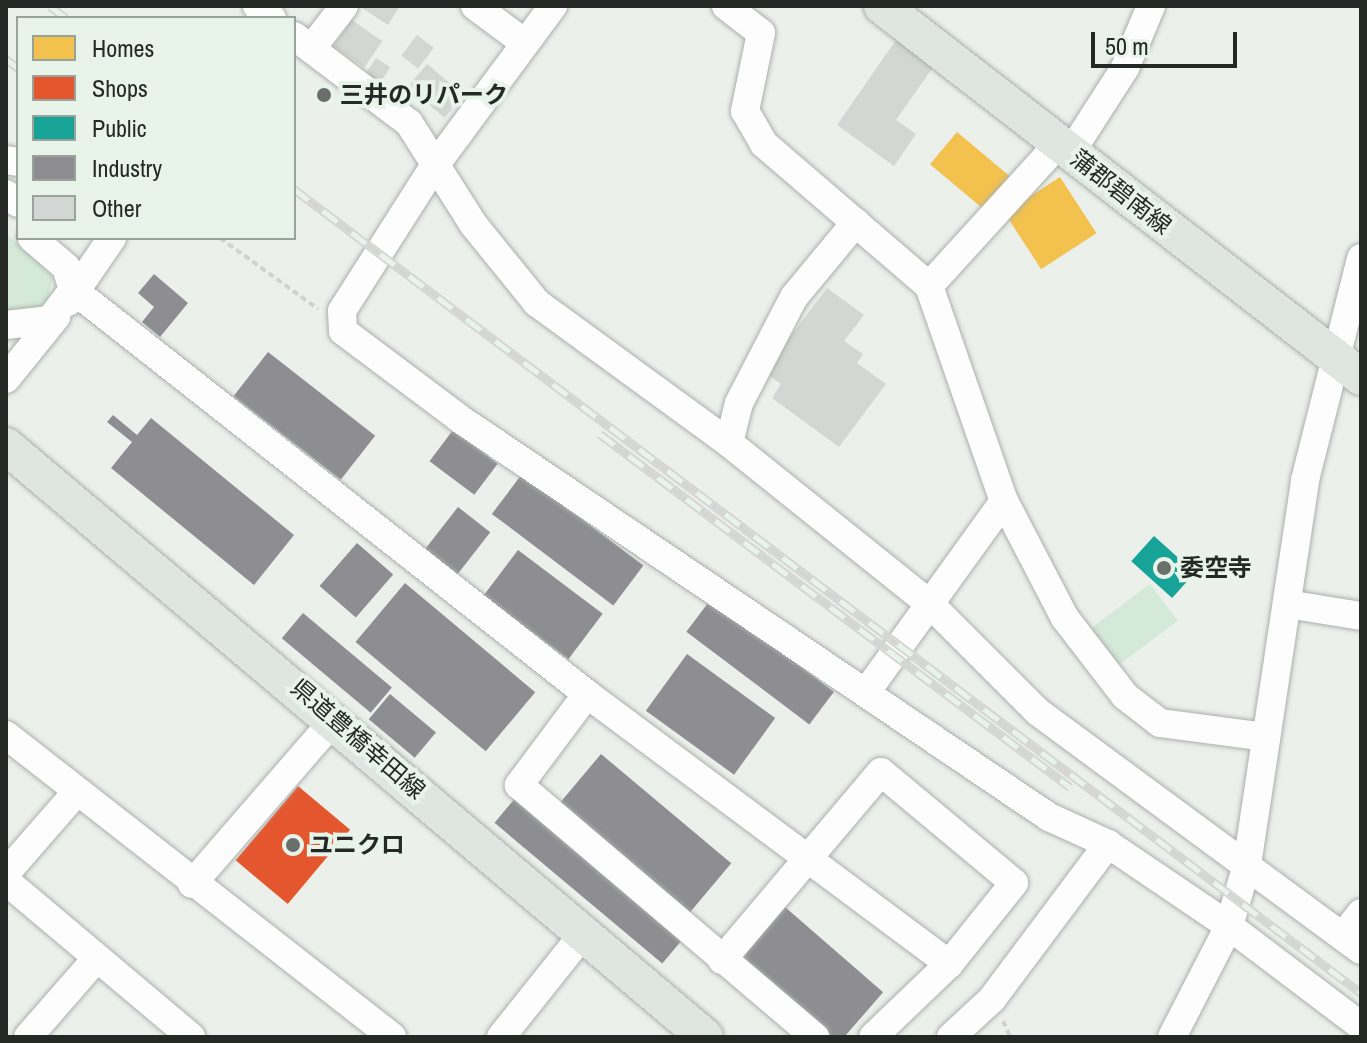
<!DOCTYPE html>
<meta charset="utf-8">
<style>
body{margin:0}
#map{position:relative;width:1367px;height:1043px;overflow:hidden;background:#ebf0eb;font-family:"Archivo Narrow","Noto Sans JP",sans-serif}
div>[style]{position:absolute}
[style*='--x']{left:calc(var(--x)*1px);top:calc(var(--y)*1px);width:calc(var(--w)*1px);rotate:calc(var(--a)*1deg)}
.green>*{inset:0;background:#d4e9d7;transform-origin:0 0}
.homes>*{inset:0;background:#f2c14e;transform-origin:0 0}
.shops>*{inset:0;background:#e4572e;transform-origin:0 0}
.public>*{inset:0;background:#17a398;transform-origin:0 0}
.industry>*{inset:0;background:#8d8d92;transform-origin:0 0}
.building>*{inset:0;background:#d2d7d3;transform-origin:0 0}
.path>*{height:4px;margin-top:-2px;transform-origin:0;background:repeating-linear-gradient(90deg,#d1d2d1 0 6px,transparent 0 10px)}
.roads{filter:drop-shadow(0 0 2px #aaafab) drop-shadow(0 0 2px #aaafab)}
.minor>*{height:28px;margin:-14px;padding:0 14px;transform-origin:14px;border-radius:14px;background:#fcfdfc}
.major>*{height:36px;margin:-18px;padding:0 18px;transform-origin:18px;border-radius:18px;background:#dfe5e0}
.rail>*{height:9px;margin-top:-4.5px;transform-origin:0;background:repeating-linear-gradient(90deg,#e8f3ea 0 18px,#d4d6d4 0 36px);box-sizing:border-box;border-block:2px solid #d4d6d4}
.dots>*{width:22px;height:22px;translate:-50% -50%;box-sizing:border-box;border:4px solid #e8f3ea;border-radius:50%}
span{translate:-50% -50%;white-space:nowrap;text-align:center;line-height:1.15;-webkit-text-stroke:8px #e8f3ea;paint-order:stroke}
.poi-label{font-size:24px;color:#252926;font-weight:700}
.left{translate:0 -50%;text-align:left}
.street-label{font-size:24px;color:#252926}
.frame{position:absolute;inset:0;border:8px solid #252926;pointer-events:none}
.legend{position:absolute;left:16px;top:16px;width:280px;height:224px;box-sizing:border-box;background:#e8f3ea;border:2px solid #9aa29c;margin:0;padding:10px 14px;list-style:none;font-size:24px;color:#252926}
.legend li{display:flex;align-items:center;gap:16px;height:40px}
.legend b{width:40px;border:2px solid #9aa29c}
.scale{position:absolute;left:1091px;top:32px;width:146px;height:36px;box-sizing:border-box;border:4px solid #252926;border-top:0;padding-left:10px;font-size:24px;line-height:28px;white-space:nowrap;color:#252926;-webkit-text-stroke:6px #e8f3ea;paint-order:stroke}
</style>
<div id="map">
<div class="green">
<i style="clip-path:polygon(6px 233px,53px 277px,46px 309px,6px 317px)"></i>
<i style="left:1150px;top:584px;width:46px;height:74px;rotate:53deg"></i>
</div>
<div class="homes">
<i style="left:957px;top:132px;width:72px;height:42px;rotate:40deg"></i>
<i style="left:1060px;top:177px;width:67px;height:66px;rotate:57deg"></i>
</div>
<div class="shops">
<i style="left:298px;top:786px;width:68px;height:97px;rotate:40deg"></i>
</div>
<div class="public">
<i style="left:1154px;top:536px;width:55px;height:34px;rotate:42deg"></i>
</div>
<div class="industry">
<i style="clip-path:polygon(154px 274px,188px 303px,160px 337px,142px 322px,154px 307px,138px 293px)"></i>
<i style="left:268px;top:352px;width:136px;height:56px;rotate:38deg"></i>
<i style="clip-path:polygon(113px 415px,137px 435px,151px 418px,294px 535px,254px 585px,111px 468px,132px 442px,107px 422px)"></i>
<i style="left:453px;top:430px;width:56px;height:39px;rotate:37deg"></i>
<i style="left:522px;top:474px;width:152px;height:50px;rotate:37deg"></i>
<i style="left:458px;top:507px;width:41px;height:53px;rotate:38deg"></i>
<i style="left:357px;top:543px;width:48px;height:57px;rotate:41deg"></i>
<i style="left:518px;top:550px;width:106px;height:57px;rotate:37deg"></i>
<i style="left:405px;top:583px;width:170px;height:77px;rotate:40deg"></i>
<i style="left:711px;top:599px;width:154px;height:41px;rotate:37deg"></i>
<i style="left:303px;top:613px;width:116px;height:33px;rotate:40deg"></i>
<i style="left:687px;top:654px;width:109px;height:70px;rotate:36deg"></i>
<i style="left:390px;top:694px;width:60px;height:33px;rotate:40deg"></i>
<i style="left:601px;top:754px;width:170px;height:68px;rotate:40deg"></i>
<i style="left:517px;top:796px;width:219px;height:35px;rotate:40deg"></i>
<i style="left:785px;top:907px;width:130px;height:67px;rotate:41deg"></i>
</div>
<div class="building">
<i style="clip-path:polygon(359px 6px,400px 6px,388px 25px)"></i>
<i style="left:352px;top:20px;width:37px;height:32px;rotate:35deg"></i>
<i style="left:417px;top:35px;width:21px;height:26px;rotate:37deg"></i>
<i style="clip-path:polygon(898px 37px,936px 63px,896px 120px,916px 134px,894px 166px,837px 125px)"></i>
<i style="left:376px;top:58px;width:17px;height:26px;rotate:33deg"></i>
<i style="left:427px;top:64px;width:48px;height:30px;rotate:40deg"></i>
<i style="clip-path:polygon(827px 288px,864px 315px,844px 341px,863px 354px,857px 363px,886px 384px,839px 447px,772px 398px,781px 384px,764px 372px)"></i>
</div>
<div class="path">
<i style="--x:220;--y:238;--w:121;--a:35.9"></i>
<i style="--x:1003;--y:1021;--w:17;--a:66"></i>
</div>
<div class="roads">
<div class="minor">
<i style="--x:257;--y:6;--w:19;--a:39"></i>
<i style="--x:475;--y:6;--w:62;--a:36.5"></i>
<i style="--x:553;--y:6;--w:202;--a:126.5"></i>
<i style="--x:433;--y:168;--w:169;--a:122.5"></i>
<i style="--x:342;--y:311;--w:20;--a:87"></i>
<i style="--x:343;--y:331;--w:146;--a:36.9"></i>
<i style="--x:460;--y:419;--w:711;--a:34.05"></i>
<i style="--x:1049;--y:817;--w:65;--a:24.6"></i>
<i style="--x:1108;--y:844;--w:146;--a:34.1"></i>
<i style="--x:1229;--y:926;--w:166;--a:37.1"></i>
<i style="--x:726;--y:6;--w:44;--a:37.6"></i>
<i style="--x:761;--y:33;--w:80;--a:101.6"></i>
<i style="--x:745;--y:111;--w:38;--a:60"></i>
<i style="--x:764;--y:144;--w:218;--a:40.7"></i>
<i style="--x:929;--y:286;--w:228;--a:70.8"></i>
<i style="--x:1004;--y:501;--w:132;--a:62.5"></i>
<i style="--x:1065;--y:618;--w:98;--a:52.4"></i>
<i style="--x:1125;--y:696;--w:44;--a:37.6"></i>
<i style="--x:1160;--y:723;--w:107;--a:7.5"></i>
<i style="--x:294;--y:36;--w:144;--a:37.1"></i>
<i style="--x:409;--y:123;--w:120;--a:57.6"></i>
<i style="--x:473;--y:224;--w:102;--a:51"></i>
<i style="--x:537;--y:303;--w:238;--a:36.1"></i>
<i style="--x:729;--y:443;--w:258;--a:38.7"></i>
<i style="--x:930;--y:604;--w:153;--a:45"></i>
<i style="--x:1038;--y:712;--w:401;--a:36.4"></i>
<i style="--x:311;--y:49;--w:54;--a:-52.5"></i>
<i style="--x:1071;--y:152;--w:100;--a:-57.3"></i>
<i style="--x:1125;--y:68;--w:67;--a:-67.2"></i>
<i style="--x:6;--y:160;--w:12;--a:9"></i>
<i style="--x:6;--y:194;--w:15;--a:37"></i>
<i style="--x:929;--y:286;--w:193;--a:-47.7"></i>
<i style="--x:76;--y:292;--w:650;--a:38.19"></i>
<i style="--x:587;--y:694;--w:452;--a:36.7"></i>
<i style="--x:949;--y:964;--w:105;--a:136.2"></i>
<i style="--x:68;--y:302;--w:78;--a:-55.5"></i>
<i style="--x:6;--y:325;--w:44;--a:-6.5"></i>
<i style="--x:50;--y:320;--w:38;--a:-53"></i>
<i style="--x:73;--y:290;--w:24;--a:-107"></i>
<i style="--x:66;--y:267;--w:45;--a:-139.5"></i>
<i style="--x:6;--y:379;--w:80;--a:-51.1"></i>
<i style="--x:729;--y:443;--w:41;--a:-76"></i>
<i style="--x:739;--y:403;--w:119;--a:-62.6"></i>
<i style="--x:794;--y:297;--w:97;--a:-50.4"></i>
<i style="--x:1287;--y:604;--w:75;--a:9.2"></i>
<i style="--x:867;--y:691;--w:234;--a:-54.2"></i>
<i style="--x:587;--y:694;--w:114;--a:126.8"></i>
<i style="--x:519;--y:785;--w:389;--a:40.4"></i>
<i style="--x:6;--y:735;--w:490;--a:38"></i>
<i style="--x:6;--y:873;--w:105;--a:-48.9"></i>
<i style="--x:6;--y:881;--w:242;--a:40.1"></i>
<i style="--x:192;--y:884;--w:218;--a:-49.1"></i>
<i style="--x:1343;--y:936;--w:29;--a:-52"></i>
<i style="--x:722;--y:960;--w:246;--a:-49.8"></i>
<i style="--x:881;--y:772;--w:173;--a:39.8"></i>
<i style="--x:1014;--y:883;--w:104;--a:128.7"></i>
<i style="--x:28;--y:1037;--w:103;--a:-48.9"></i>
<i style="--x:501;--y:1037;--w:133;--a:-51.4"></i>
<i style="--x:951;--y:1037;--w:56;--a:-42.8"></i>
<i style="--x:992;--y:999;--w:194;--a:-53.2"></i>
<i style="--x:1172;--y:1037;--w:125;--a:-62.8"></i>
<i style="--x:1229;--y:926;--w:64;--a:-73.6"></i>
<i style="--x:1247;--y:865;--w:389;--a:-81.4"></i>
<i style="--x:1305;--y:480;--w:229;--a:-75.8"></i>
</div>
<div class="major">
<i style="--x:882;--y:6;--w:606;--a:37.76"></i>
<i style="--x:6;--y:446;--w:915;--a:40.21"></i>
</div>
</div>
<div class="rail">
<i style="--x:50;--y:6;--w:20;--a:37"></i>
<i style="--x:6;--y:59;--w:15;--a:37"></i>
<i style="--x:294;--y:189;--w:1336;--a:37"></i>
<i style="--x:600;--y:434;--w:588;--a:36.91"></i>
</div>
<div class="dots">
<i style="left:324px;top:95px;background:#6a6f6b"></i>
<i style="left:1164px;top:568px;background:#6a6f6b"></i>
<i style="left:293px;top:845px;background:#6a6f6b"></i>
</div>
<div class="poi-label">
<span class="left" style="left:340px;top:95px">三井のリパーク</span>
<span class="left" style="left:1180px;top:568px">委空寺</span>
<span class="left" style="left:309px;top:845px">ユニクロ</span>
</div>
<div class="street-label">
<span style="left:1121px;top:192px;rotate:38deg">蒲郡碧南線</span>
<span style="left:358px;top:739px;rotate:41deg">県道豊橋幸田線</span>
</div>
<div class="frame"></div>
<ul class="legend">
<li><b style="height:22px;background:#f2c14e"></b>Homes</li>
<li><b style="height:22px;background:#e4572e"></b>Shops</li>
<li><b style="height:22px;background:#17a398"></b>Public</li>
<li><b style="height:22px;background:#8d8d92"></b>Industry</li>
<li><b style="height:22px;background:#d2d7d3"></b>Other</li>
</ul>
<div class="scale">50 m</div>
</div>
